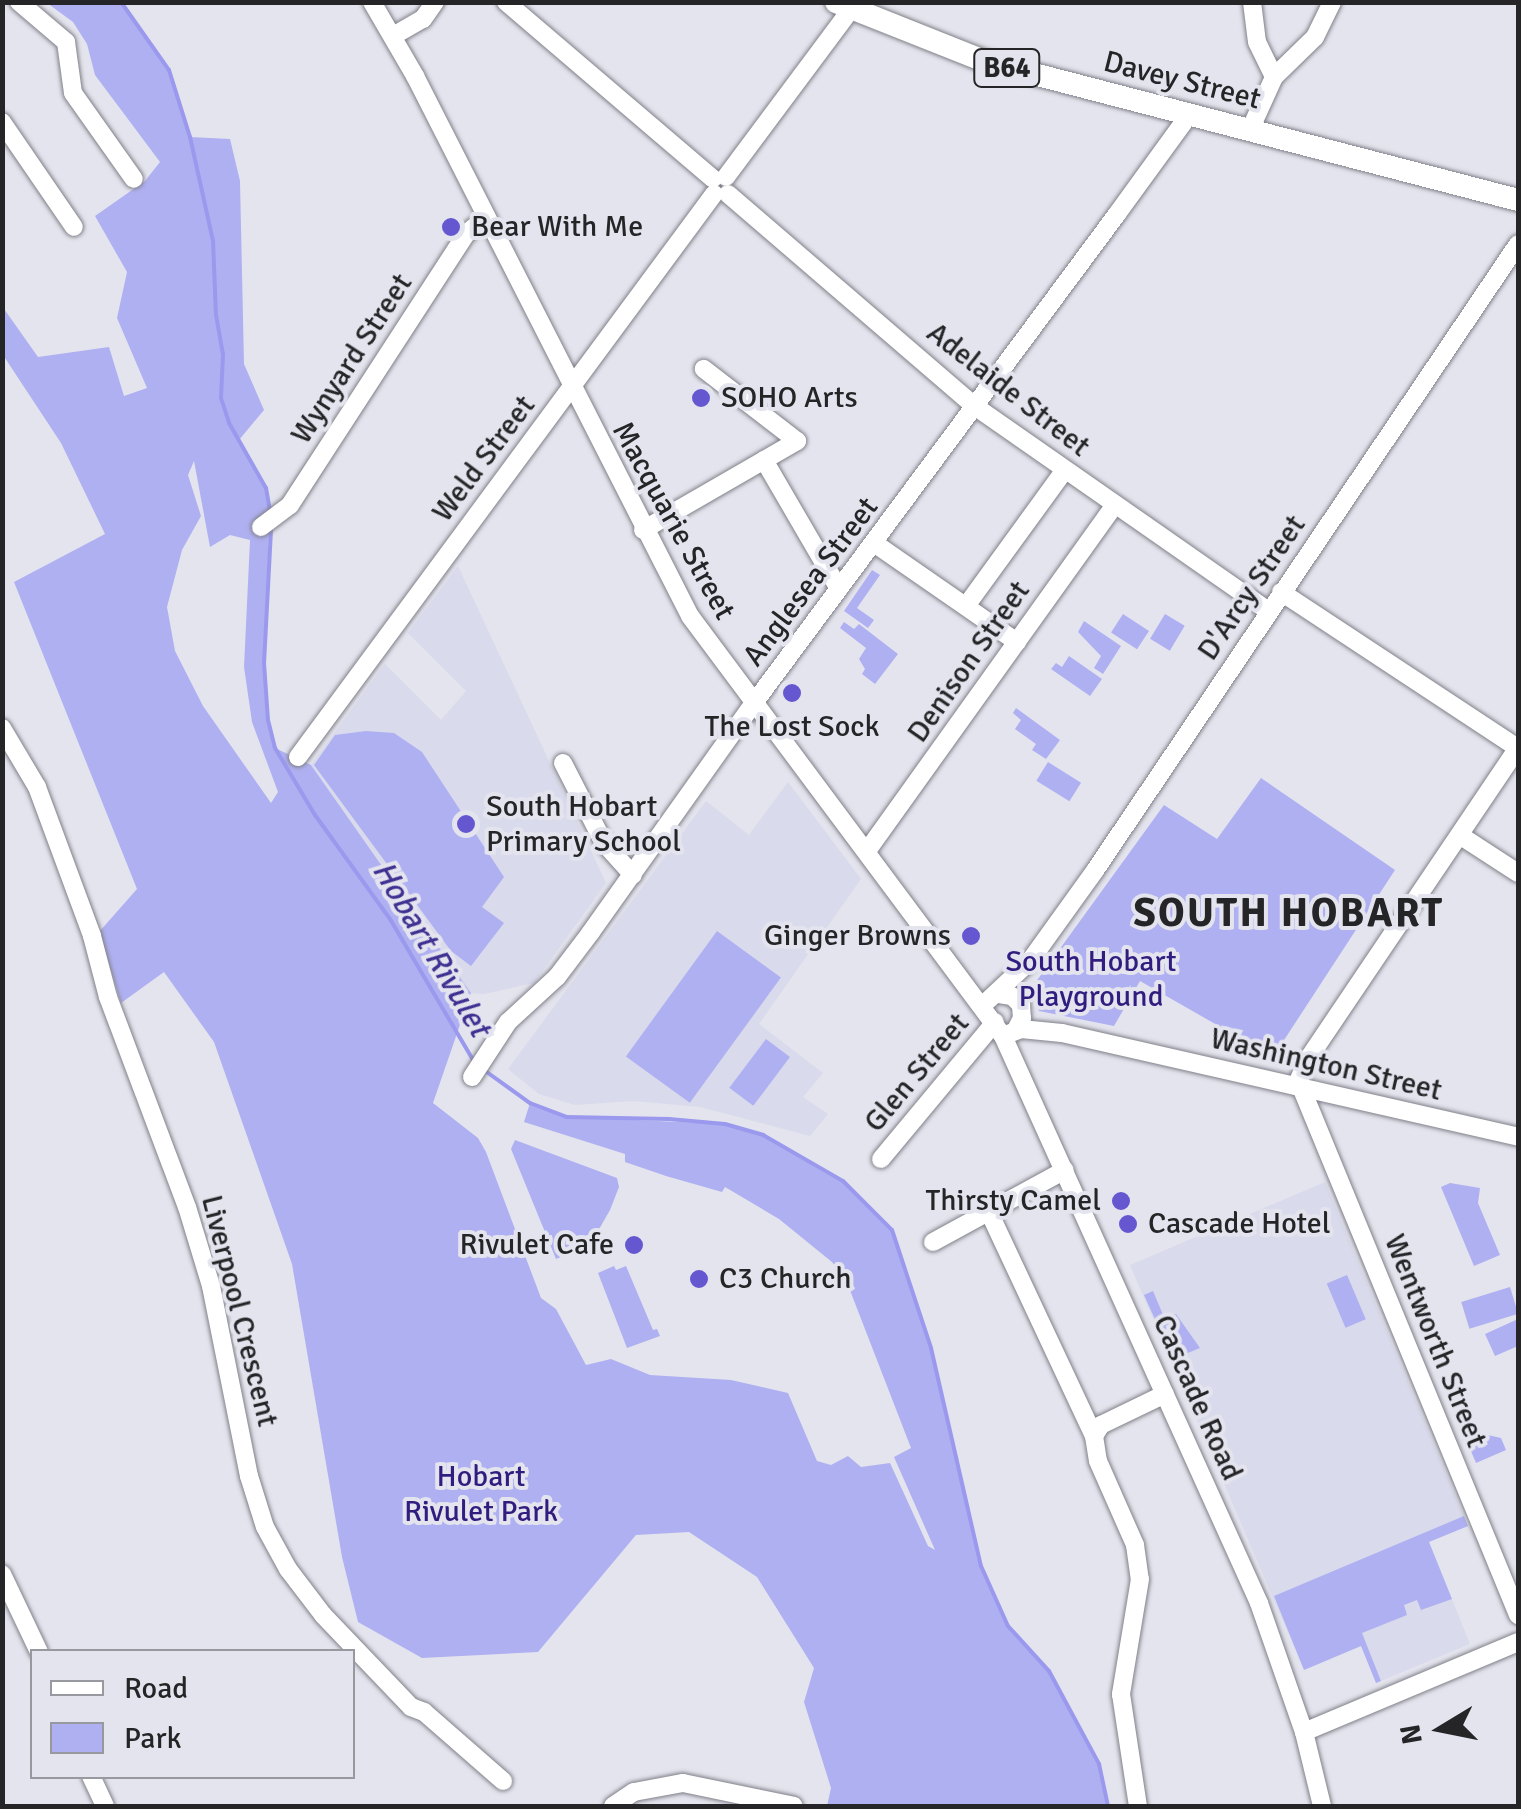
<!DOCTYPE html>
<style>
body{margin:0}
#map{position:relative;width:1521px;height:1809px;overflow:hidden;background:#e4e4ee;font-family:Signika,sans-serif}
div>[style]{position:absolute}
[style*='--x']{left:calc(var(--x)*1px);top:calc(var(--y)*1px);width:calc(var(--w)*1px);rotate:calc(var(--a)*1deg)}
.built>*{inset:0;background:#d9daeb}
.green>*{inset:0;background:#afb0f1;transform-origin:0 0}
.stream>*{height:4px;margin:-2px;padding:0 2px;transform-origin:2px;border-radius:2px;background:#9a99ee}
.roads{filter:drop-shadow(0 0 2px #808089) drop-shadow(0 0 2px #808089)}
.minor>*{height:18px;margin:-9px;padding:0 9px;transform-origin:9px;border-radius:9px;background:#fff}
.major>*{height:22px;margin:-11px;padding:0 11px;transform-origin:11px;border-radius:11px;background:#fff}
.dots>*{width:28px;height:28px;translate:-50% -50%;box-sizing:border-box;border:5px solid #e4e4ee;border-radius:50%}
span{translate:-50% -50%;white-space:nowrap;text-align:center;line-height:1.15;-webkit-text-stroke:8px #e4e4ee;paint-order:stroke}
.shield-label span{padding:2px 8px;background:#e4e4ee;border:2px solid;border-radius:8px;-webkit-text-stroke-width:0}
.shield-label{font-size:28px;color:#252528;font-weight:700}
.street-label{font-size:30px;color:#252528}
.poi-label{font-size:30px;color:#252528}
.left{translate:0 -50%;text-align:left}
.right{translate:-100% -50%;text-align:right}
.park-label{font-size:30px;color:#311d7f}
.water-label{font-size:32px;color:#3f3092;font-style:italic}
.district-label{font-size:40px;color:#252528;font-weight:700;letter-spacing:2.5px}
.frame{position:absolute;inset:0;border:5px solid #252528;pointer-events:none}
.legend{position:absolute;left:30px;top:1649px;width:325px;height:130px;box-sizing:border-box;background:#e4e4ee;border:2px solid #98989f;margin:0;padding:12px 18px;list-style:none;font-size:30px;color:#252528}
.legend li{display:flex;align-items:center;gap:20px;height:50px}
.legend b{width:50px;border:2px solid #98989f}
.north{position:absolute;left:1391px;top:1679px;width:100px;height:100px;-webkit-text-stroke:8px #e4e4ee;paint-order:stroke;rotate:260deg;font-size:28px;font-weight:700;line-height:40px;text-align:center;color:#252528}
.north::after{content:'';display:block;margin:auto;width:35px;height:45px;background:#252528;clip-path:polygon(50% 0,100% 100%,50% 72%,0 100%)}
</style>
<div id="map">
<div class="built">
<i style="clip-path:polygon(458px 566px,606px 883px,534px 983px,484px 994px,471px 993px,311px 765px,385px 664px,441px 720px,466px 691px,408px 633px)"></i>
<i style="clip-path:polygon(788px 782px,861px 879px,759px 1024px,823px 1073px,803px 1097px,828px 1114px,810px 1136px,700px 1107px,634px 1101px,575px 1105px,539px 1094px,508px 1069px,706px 801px,749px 835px)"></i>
<i style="clip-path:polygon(1325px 1182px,1468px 1526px,1429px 1542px,1470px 1644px,1376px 1683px,1361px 1646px,1304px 1670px,1130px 1265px)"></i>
</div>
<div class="green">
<i style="clip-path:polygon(evenodd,47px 3px,121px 3px,169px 70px,190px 137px,230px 139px,240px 181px,244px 364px,264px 410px,239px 440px,266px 488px,270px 507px,264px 663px,268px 720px,275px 748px,311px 765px,471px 993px,433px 1103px,478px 1138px,486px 1152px,541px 1298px,556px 1309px,586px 1365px,611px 1359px,650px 1375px,731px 1380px,788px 1393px,817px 1461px,831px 1465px,848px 1456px,861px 1467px,890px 1463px,928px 1546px,935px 1550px,894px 1457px,911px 1448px,846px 1280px,832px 1262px,779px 1219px,725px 1187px,722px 1192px,666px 1176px,625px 1162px,625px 1154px,524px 1122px,530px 1103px,567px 1117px,725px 1124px,763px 1135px,843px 1181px,892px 1230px,931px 1348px,981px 1566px,1008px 1626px,1049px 1671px,1099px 1764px,1108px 1806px,827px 1806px,831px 1788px,804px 1702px,814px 1668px,757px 1577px,689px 1532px,636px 1535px,538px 1652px,422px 1658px,358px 1622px,342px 1557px,292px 1264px,214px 1042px,164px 972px,121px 1003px,99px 932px,137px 889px,14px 582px,105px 534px,61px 443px,3px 355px,2px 306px,38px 357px,109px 347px,124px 396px,147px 388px,117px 318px,127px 272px,95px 216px,145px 181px,160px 162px,95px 75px,87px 44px,73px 22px,47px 3px,194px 461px,210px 547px,230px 535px,250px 540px,244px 667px,252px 722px,278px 792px,271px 803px,203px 706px,175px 651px,167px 607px,182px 550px,201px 516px,188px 475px,194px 461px)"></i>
<i style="clip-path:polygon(872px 570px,880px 575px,857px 608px,874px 620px,868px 628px,844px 611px)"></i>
<i style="left:1123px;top:614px;width:31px;height:22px;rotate:33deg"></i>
<i style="left:1165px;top:614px;width:23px;height:29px;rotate:31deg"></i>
<i style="clip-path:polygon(1084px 621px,1121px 646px,1103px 674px,1094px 668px,1101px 656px,1078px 632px)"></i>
<i style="clip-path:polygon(844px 622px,854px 629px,859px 624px,898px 654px,875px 684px,862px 674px,865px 669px,859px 659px,866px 648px,840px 628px)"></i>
<i style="clip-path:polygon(1069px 656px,1102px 679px,1090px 696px,1051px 669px,1056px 663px,1062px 667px)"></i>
<i style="clip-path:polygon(1016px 708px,1060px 740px,1046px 759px,1032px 750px,1036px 744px,1015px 729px,1021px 720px,1013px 713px)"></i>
<i style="clip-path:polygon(366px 731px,394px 733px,422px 752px,504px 877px,482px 907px,504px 923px,471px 966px,451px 951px,314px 765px,335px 735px)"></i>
<i style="left:1048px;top:762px;width:39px;height:22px;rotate:32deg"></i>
<i style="clip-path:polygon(1261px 778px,1395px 870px,1273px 1057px,1140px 981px,1114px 1026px,1039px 1011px,1030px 990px,1164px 805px,1217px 839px)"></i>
<i style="left:717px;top:931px;width:79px;height:155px;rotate:36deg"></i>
<i style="left:766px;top:1039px;width:30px;height:61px;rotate:37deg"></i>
<i style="clip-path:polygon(515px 1140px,617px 1178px,619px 1187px,610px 1210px,590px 1245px,556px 1259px,511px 1149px)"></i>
<i style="clip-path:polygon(1450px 1183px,1480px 1188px,1478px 1203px,1500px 1255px,1474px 1266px,1441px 1187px)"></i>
<i style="clip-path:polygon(614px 1266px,616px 1270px,626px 1266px,653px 1330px,657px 1329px,660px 1336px,627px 1348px,598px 1273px)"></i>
<i style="left:1347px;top:1275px;width:48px;height:22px;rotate:67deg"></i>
<i style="left:1510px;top:1287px;width:28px;height:51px;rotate:73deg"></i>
<i style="clip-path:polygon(1153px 1291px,1164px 1317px,1176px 1314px,1200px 1348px,1173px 1359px,1144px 1295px)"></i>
<i style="clip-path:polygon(1518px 1319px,1518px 1346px,1495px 1356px,1485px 1334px)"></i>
<i style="clip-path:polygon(1488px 1435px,1501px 1438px,1506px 1450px,1476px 1463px,1468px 1444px)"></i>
<i style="clip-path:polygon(1464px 1516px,1468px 1526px,1429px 1542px,1452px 1599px,1421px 1610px,1417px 1600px,1404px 1605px,1407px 1615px,1362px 1633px,1381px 1681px,1376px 1683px,1361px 1646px,1304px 1670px,1274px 1596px)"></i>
</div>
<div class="stream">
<i style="--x:121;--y:2;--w:83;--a:54.8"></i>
<i style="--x:169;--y:70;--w:70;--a:72.6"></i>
<i style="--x:190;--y:137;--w:107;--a:77.5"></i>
<i style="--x:213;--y:241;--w:74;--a:87.7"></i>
<i style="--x:216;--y:315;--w:40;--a:80"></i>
<i style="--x:223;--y:354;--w:44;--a:92.6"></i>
<i style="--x:221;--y:398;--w:26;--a:72"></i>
<i style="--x:229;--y:423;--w:75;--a:60.4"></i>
<i style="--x:266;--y:488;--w:22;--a:80"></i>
<i style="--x:271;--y:530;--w:133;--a:93"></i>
<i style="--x:264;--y:663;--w:57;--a:86"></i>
<i style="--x:268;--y:720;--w:29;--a:76"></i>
<i style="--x:275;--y:748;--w:78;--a:59.2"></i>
<i style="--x:315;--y:815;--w:128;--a:54.2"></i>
<i style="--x:390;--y:919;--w:164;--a:59.5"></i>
<i style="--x:484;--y:1070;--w:57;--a:35.7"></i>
<i style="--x:530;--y:1103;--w:39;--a:21"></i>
<i style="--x:566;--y:1117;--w:103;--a:1.1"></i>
<i style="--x:669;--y:1119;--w:56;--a:5.1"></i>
<i style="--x:725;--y:1124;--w:40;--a:16"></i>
<i style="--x:763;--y:1135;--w:92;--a:29.9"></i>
<i style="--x:843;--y:1181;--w:69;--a:45"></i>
<i style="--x:892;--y:1230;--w:124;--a:71.7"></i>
<i style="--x:931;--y:1348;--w:224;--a:77.1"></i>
<i style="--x:981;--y:1566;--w:66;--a:65.8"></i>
<i style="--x:1008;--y:1626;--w:61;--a:47.7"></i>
<i style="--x:1049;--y:1671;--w:106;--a:61.7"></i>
<i style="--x:1099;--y:1764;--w:43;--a:77.9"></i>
</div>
<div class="roads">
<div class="minor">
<i style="--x:19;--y:2;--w:62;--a:40.4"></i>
<i style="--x:66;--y:42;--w:51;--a:82.2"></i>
<i style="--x:73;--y:93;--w:105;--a:54.7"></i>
<i style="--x:372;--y:2;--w:86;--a:59.8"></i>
<i style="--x:415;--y:76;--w:606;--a:63.01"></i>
<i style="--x:690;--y:616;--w:524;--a:53.31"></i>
<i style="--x:1003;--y:1036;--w:622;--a:65.7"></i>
<i style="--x:1259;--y:1603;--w:137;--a:70.8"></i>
<i style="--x:1304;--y:1732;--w:76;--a:76.3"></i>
<i style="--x:506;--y:2;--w:272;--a:40.5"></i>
<i style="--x:1252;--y:2;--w:40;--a:82.9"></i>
<i style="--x:1257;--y:42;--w:39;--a:64"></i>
<i style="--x:393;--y:36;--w:34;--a:-30"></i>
<i style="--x:423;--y:19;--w:21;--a:-55"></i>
<i style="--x:2;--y:122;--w:127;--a:55.6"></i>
<i style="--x:1250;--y:130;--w:58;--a:-65.6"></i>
<i style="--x:1274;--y:77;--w:57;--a:-44.3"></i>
<i style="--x:1315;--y:37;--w:39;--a:-64"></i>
<i style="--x:726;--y:177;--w:209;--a:-53.3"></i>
<i style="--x:728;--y:194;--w:327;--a:40.7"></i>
<i style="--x:976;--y:407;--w:356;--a:34.9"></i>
<i style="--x:764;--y:460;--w:149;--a:59.8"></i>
<i style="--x:261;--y:527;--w:36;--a:-37"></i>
<i style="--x:290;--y:505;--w:323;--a:-57"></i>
<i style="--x:466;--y:234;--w:26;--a:-40"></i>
<i style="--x:643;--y:530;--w:178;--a:-30"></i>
<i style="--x:797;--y:441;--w:118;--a:-142.3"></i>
<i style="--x:874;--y:543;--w:174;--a:34.7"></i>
<i style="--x:1281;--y:592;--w:284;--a:33.4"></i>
<i style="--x:966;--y:606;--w:167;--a:-54"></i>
<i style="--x:2;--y:728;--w:69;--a:59.3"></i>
<i style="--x:37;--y:787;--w:159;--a:69.7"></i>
<i style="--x:92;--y:936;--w:63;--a:75.3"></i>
<i style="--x:108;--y:997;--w:224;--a:69.4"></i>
<i style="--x:187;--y:1207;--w:83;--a:73.1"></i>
<i style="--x:211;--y:1286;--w:194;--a:78.7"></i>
<i style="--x:249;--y:1476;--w:53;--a:72.6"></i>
<i style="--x:265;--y:1527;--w:48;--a:61.3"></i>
<i style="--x:288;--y:1569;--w:58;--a:52.7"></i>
<i style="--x:323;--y:1615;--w:127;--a:46.3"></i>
<i style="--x:411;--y:1707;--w:14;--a:21"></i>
<i style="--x:424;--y:1712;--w:105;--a:41.1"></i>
<i style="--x:298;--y:757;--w:700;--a:-53.54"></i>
<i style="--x:563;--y:763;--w:90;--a:62.9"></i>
<i style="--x:604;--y:843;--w:43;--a:47.8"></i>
<i style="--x:1461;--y:836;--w:68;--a:33"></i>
<i style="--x:867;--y:851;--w:426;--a:-54.4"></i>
<i style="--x:999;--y:994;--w:13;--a:9"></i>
<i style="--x:1012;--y:996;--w:13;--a:45"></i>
<i style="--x:1021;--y:1005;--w:13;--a:86"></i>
<i style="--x:1022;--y:1018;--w:13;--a:117"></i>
<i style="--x:983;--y:1005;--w:64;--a:-43.1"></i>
<i style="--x:1030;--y:961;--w:113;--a:-54.3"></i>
<i style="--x:1096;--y:869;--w:754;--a:-55.97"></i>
<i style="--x:1003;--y:1036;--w:19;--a:-21"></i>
<i style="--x:1021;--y:1029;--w:41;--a:5.6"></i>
<i style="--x:1062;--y:1033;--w:468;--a:12.8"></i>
<i style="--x:472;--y:1077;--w:66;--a:-56.8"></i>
<i style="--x:508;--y:1022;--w:67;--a:-42.6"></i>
<i style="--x:557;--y:977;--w:56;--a:-52.9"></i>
<i style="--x:591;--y:932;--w:281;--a:-54.6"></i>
<i style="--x:754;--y:703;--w:609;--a:-53.41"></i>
<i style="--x:1117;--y:214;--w:112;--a:-54"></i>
<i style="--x:1183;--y:123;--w:11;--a:-80"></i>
<i style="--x:1296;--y:1086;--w:30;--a:-66"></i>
<i style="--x:1308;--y:1059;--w:375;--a:-56"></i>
<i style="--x:1301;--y:1087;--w:571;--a:67.66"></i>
<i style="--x:881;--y:1159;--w:178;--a:-50.2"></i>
<i style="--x:989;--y:1212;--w:247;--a:64.9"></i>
<i style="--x:1094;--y:1436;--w:25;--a:81"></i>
<i style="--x:1098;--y:1461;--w:92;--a:66.2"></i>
<i style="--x:1135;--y:1545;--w:34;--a:82"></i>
<i style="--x:1140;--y:1579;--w:117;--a:99.4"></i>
<i style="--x:1121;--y:1694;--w:113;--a:81.4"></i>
<i style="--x:933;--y:1242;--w:150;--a:-28.6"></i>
<i style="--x:1094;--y:1436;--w:13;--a:-58"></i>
<i style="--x:1101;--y:1425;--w:71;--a:-25.8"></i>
<i style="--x:2;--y:1574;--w:86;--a:64.6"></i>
<i style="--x:1304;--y:1732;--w:232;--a:-22.8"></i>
<i style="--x:91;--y:1776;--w:33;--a:65"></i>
<i style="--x:613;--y:1806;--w:25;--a:-34"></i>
<i style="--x:634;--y:1792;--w:50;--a:-10.4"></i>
<i style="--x:683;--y:1783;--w:113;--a:11.7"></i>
</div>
<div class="major">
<i style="--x:836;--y:2;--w:159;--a:21.7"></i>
<i style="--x:984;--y:61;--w:552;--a:14.59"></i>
</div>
</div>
<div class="dots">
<i style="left:451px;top:227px;background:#6457d0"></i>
<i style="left:701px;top:398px;background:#6457d0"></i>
<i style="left:792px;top:693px;background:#6457d0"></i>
<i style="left:466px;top:824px;background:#6457d0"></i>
<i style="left:971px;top:936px;background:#6457d0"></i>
<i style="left:1121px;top:1201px;background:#6457d0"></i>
<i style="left:1128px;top:1224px;background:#6457d0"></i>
<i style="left:634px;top:1245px;background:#6457d0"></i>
<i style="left:699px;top:1279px;background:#6457d0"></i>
</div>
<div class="shield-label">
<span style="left:1007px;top:68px">B64</span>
</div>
<div class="street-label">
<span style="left:1182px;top:81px;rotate:14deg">Davey Street</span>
<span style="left:352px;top:359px;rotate:-57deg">Wynyard Street</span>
<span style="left:1008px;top:390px;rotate:38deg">Adelaide Street</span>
<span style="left:484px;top:459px;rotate:-53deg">Weld Street</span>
<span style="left:673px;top:521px;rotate:61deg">Macquarie Street</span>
<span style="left:811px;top:582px;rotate:-53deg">Anglesea Street</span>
<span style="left:1252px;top:588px;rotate:-56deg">D'Arcy Street</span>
<span style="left:969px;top:662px;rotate:-55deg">Denison Street</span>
<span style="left:1326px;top:1065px;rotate:13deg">Washington Street</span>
<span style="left:917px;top:1073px;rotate:-50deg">Glen Street</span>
<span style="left:239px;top:1311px;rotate:76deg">Liverpool Crescent</span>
<span style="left:1435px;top:1341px;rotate:68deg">Wentworth Street</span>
<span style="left:1197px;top:1398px;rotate:66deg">Cascade Road</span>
</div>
<div class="poi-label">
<span class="left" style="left:471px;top:227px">Bear With Me</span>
<span class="left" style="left:721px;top:398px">SOHO Arts</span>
<span style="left:792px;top:727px">The Lost Sock</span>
<span class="left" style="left:486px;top:824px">South Hobart<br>Primary School</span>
<span class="right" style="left:951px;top:936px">Ginger Browns</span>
<span class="right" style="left:1101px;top:1201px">Thirsty Camel</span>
<span class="left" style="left:1148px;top:1224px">Cascade Hotel</span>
<span class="right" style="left:614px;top:1245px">Rivulet Cafe</span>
<span class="left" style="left:719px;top:1279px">C3 Church</span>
</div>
<div class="park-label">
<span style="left:1091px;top:979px">South Hobart<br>Playground</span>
<span style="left:481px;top:1494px">Hobart<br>Rivulet Park</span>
</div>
<div class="water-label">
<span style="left:431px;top:949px;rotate:59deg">Hobart Rivulet</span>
</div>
<div class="district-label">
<span style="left:1289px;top:913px">SOUTH HOBART</span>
</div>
<div class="frame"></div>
<ul class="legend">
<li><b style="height:12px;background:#fff"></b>Road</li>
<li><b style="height:28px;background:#afb0f1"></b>Park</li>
</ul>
<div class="north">N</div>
</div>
